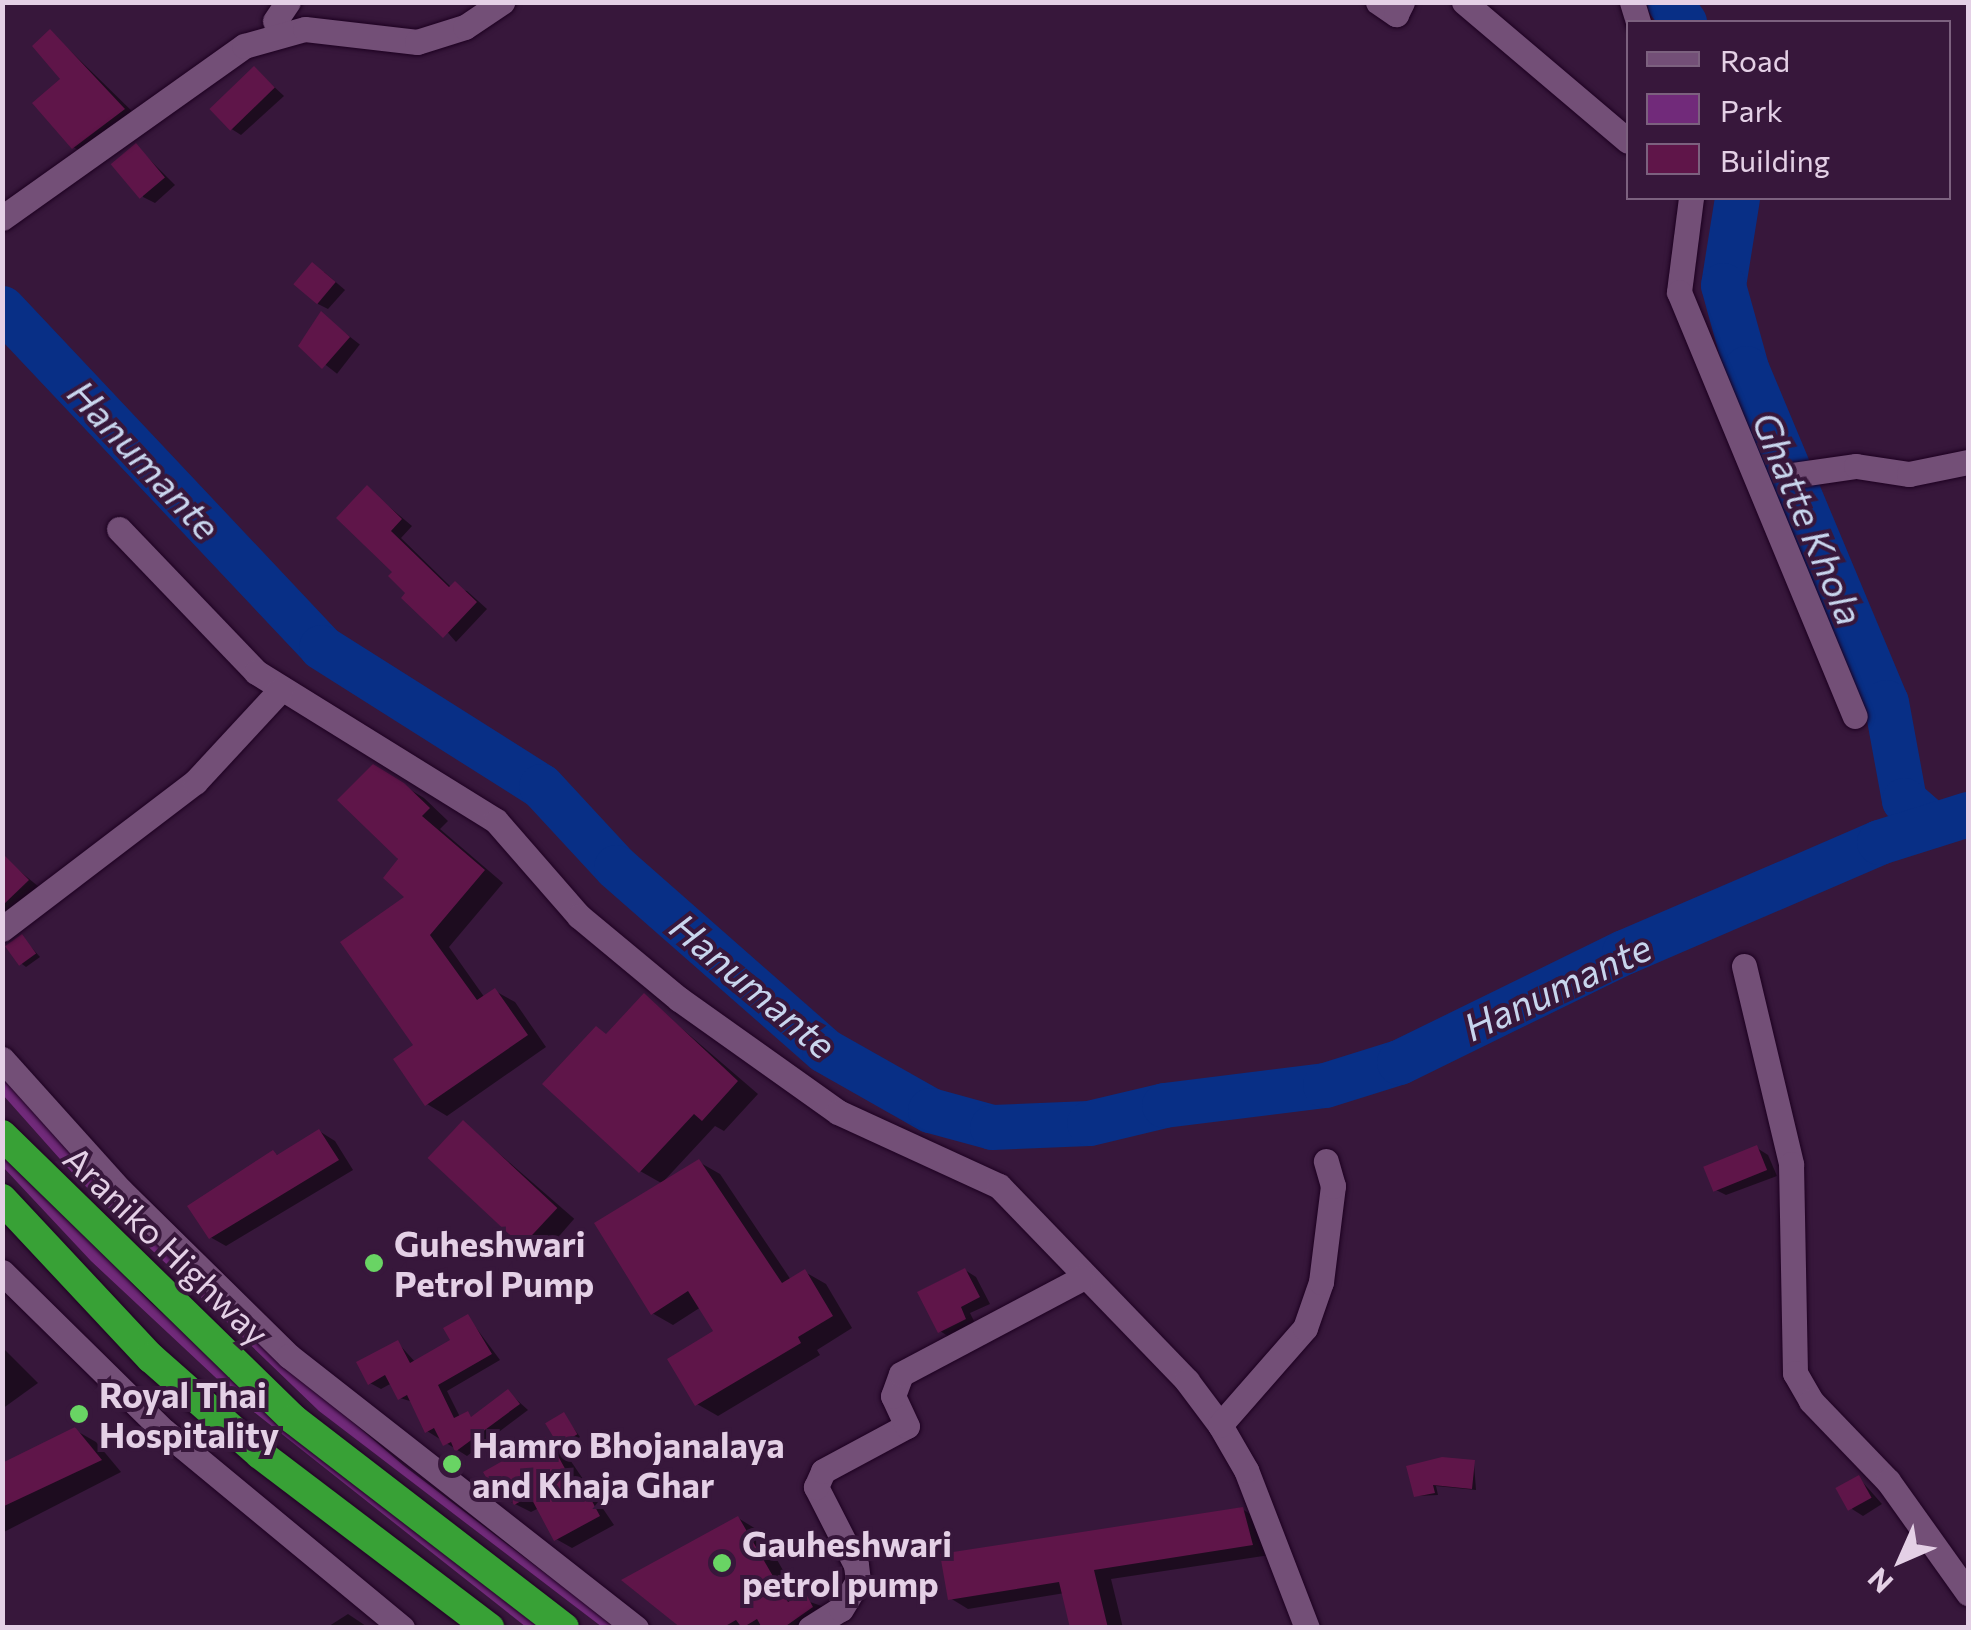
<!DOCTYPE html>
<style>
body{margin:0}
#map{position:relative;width:1971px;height:1630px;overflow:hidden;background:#37173b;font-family:Commissioner,sans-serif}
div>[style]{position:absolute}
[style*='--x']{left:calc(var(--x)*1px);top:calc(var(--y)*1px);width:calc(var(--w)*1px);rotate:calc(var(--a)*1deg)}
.green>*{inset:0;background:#712a7a}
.shadow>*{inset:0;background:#0007;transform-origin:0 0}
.river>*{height:45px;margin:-22.5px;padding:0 22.5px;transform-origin:22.5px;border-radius:22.5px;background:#082f86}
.building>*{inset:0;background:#5f1549;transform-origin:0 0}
.roads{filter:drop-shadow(0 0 2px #1d0121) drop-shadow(0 0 2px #1d0121)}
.minor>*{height:25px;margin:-12.5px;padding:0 12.5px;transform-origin:12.5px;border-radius:12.5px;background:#734f77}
.highway>*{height:30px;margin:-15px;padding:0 15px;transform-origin:15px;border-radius:15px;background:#38a136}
.dots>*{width:28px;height:28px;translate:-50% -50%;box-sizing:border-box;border:5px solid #37173b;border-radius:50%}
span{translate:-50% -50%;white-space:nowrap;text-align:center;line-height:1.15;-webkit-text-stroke:8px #37173b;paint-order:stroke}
.poi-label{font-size:35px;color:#e4d0e6;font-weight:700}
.left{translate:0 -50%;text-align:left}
.street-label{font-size:35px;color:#e4d0e6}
.water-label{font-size:38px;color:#c8d5ed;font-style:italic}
.frame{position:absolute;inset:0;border:5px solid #e4d0e6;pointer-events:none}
.legend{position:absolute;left:1626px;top:20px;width:325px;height:180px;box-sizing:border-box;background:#37173b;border:2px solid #7c617f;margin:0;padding:12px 18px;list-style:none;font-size:30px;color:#e4d0e6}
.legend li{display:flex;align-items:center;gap:20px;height:50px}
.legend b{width:50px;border:2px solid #7c617f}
.north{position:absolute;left:1851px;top:1510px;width:100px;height:100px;-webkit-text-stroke:8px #37173b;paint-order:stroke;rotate:225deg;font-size:28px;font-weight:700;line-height:40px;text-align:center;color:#e4d0e6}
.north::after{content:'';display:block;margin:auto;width:35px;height:45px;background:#e4d0e6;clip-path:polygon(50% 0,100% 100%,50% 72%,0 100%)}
</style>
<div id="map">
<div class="green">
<i style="clip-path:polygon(2px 1069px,86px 1169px,251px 1335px,403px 1465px,616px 1627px,602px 1627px,319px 1411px,76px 1177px,3px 1095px)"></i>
<i style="clip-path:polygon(2px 1151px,150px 1302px,272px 1411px,547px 1627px,526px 1627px,245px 1405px,91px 1261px,3px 1167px)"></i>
</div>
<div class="shadow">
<i style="clip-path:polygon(51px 32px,140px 119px,90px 156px,73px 147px)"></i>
<i style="clip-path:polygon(255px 69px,284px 96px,241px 135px,230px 128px)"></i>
<i style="clip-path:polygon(136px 146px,175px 185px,155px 203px,143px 197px)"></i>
<i style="clip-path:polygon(324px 272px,345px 290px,328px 309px,316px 303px)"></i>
<i style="left:322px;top:315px;width:48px;height:37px;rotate:38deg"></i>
<i style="clip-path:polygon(368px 489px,412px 526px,401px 538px,452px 588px,467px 591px,487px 609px,456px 642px,395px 572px)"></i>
<i style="clip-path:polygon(373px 767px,424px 798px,448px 821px,440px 829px,503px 883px,449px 947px,485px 998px,495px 991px,515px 1002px,546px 1047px,447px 1116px,427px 1104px,416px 1046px,408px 897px)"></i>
<i style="clip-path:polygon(5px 859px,39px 887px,2px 923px,2px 862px)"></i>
<i style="clip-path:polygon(22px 937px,40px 957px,26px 967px,22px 964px)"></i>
<i style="clip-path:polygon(644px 996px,758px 1094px,724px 1131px,715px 1126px,662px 1183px,699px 1162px,720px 1174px,791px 1280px,805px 1272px,826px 1284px,852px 1328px,817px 1350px,820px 1355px,718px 1416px,697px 1404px,717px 1332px,701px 1307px,673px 1325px,652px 1313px,663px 1184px,640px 1171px,608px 1036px)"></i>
<i style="left:464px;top:1123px;width:146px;height:49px;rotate:41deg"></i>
<i style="clip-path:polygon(319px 1131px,335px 1141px,353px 1170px,226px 1246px,210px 1237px,273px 1153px,280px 1156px)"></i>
<i style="clip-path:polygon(1757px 1148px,1768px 1155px,1777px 1176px,1726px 1195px,1714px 1189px)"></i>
<i style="clip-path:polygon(965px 1270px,976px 1277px,990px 1304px,970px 1313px,976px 1325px,951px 1338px,940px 1331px)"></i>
<i style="clip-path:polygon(468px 1317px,500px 1360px,447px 1391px,460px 1417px,475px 1417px,508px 1392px,528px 1410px,467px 1456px,427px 1431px,413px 1402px,400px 1398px,392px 1383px,381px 1389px,370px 1383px,398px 1343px,416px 1363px,454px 1341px)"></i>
<i style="clip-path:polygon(2px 1347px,38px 1383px,2px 1409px)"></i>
<i style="clip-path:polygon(564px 1415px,580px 1437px,562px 1448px,614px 1525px,572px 1548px,556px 1539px,539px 1508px,531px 1512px,499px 1496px,547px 1439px,562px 1448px,548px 1424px)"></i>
<i style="clip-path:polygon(75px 1430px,96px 1442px,121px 1472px,2px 1533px,2px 1466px)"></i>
<i style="clip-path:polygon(1474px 1463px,1476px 1490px,1436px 1486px,1438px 1495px,1416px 1496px,1409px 1468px)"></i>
<i style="clip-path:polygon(1859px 1478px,1882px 1504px,1863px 1516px,1852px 1509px)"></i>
<i style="clip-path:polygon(1242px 1509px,1260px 1520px,1270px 1555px,1111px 1579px,1123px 1628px,1073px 1628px,1065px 1593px,968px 1609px,950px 1598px)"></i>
<i style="clip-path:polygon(738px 1518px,761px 1532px,799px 1598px,827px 1608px,823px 1628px,685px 1628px)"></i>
<i style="clip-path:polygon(348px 1614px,369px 1628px,326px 1628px)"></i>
</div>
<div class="river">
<i style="--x:1669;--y:2;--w:25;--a:53"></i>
<i style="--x:1737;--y:198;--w:88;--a:99.1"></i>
<i style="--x:1723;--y:285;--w:86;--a:74.5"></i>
<i style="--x:1746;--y:368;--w:362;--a:67.3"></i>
<i style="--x:1886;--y:702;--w:100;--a:79.6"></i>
<i style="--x:1904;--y:800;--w:38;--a:41"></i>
<i style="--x:2;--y:308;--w:465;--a:46.7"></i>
<i style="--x:321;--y:647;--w:260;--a:32.3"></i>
<i style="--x:541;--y:786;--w:110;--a:47.2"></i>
<i style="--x:616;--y:867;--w:277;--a:41.3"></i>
<i style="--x:824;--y:1050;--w:122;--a:29.5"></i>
<i style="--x:930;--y:1110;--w:64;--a:15.3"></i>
<i style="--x:992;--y:1127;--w:97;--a:-2.4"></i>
<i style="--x:1089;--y:1123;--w:77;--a:-13.5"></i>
<i style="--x:1164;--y:1105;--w:162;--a:-7.1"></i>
<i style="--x:1325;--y:1085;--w:77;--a:-17.3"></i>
<i style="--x:1399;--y:1062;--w:250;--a:-26.1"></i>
<i style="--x:1624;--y:952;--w:278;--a:-23.3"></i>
<i style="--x:1879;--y:842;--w:93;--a:-17.5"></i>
</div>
<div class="building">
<i style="clip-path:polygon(50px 29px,125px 109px,72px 149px,32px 103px,60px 79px,32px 46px)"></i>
<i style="left:254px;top:66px;width:30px;height:62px;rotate:46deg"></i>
<i style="left:136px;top:143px;width:45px;height:33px;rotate:50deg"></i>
<i style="left:312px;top:262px;width:31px;height:29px;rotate:40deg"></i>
<i style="clip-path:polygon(321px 311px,350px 337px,322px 369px,298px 346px)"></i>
<i style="clip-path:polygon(367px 485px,402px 519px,391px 531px,449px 587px,455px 581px,477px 602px,443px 638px,401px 598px,405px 593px,388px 576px,392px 572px,336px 518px)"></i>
<i style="clip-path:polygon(373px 764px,404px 783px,430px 808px,422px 816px,485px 870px,430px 935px,477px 1000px,495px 988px,528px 1035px,425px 1106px,393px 1059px,413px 1045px,340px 942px,404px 897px,383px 878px,398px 859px,337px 800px)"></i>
<i style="clip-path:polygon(2px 853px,29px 880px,2px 906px)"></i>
<i style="left:22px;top:934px;width:24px;height:21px;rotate:54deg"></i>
<i style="clip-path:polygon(644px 993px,738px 1081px,702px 1121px,694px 1114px,639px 1173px,542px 1084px,596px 1026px,606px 1034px)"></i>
<i style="left:463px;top:1120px;width:129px;height:52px;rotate:43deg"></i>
<i style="clip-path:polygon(319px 1129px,339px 1160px,209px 1239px,187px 1206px,273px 1150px,277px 1155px)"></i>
<i style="left:1757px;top:1145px;width:27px;height:58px;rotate:68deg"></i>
<i style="clip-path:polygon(699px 1159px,782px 1283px,805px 1269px,833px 1316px,798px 1337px,801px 1343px,695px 1406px,667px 1359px,713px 1331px,688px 1291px,651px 1315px,594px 1223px)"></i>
<i style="clip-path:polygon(965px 1268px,980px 1297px,961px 1307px,966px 1319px,938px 1333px,917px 1292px)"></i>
<i style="clip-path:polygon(468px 1314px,492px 1354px,438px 1385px,454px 1418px,468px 1411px,471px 1417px,508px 1389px,520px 1404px,455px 1452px,451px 1442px,443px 1446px,434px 1428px,425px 1433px,407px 1395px,398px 1400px,385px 1375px,368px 1385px,356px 1362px,398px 1340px,410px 1363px,450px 1340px,443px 1328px)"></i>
<i style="left:564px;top:1412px;width:26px;height:22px;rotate:59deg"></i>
<i style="clip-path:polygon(75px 1427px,102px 1460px,2px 1507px,2px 1463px)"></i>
<i style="clip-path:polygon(547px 1436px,579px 1494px,586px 1490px,600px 1516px,554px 1541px,530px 1496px,514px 1505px,507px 1493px,498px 1498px,483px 1472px)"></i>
<i style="clip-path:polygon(1442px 1457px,1475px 1460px,1472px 1489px,1433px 1485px,1435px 1493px,1414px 1497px,1406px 1466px)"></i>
<i style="left:1859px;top:1475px;width:26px;height:27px;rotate:61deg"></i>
<i style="clip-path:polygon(1243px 1507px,1253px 1545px,1094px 1570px,1108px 1628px,1070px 1628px,1059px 1582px,948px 1600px,940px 1554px)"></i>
<i style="clip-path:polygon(738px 1516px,788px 1602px,805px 1592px,813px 1607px,783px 1628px,762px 1628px,757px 1619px,742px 1628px,736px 1620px,722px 1628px,681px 1628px,621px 1580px)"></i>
</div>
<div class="roads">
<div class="minor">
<i style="--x:1378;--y:2;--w:22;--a:34"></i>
<i style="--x:1396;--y:14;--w:13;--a:-63"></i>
<i style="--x:1464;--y:2;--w:215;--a:40.3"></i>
<i style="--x:1632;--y:2;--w:21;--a:73"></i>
<i style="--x:275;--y:21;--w:23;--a:-56"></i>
<i style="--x:1691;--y:198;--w:95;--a:97.3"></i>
<i style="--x:1679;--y:292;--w:459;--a:67.5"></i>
<i style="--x:2;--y:218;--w:297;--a:-35.4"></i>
<i style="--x:244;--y:46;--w:63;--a:-15.6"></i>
<i style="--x:305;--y:29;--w:113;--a:6.6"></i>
<i style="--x:417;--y:42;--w:50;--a:-17.4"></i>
<i style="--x:465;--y:27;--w:45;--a:-34"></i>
<i style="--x:1793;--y:475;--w:64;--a:-8.1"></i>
<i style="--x:1856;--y:466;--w:54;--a:8.6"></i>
<i style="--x:1909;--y:474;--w:60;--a:-11.5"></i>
<i style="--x:119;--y:529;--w:198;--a:46.2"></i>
<i style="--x:256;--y:672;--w:282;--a:31.8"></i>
<i style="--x:496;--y:821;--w:126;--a:48.9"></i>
<i style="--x:579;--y:916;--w:130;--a:39.7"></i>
<i style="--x:679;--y:999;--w:195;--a:35.4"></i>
<i style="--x:838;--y:1112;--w:177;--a:24.7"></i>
<i style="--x:999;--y:1186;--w:271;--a:46"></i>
<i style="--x:1187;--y:1381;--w:55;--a:53.1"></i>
<i style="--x:2;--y:929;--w:243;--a:-37.3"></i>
<i style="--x:195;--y:782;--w:127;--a:-47.2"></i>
<i style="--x:1744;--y:966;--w:204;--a:76.6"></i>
<i style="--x:1791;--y:1164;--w:209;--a:88.9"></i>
<i style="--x:1795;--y:1373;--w:32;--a:60"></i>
<i style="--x:1811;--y:1401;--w:111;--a:46.1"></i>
<i style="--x:1888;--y:1481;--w:138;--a:54.5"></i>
<i style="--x:2;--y:1059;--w:176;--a:48"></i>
<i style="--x:120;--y:1190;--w:237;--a:44.5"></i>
<i style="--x:289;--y:1356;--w:441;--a:38.1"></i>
<i style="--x:2;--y:1272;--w:227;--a:44.5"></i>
<i style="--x:164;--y:1431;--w:309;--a:39.6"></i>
<i style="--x:810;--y:1628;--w:36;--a:-32"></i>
<i style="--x:841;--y:1609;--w:33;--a:-59"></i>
<i style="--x:858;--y:1581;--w:16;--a:-97"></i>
<i style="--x:856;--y:1565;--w:88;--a:-117.1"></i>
<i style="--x:816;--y:1487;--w:17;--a:-66"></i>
<i style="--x:823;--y:1471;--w:95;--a:-28.2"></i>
<i style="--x:907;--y:1426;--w:33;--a:-115"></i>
<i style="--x:893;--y:1396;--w:23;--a:-70"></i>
<i style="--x:901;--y:1374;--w:205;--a:-27.9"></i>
<i style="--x:1307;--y:1628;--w:169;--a:-111.1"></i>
<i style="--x:1246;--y:1470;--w:52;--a:-120"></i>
<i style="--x:1220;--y:1425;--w:129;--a:-48.8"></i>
<i style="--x:1305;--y:1328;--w:49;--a:-70.8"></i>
<i style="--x:1321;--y:1282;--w:97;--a:-82.9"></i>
<i style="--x:1333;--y:1186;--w:26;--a:-106"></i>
</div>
<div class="highway">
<i style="--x:2;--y:1135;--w:407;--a:44.3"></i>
<i style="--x:293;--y:1419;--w:342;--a:37.6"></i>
<i style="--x:2;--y:1199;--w:218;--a:46.9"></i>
<i style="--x:151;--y:1358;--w:145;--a:41.4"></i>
<i style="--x:260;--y:1454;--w:288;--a:37.2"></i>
</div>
</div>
<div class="dots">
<i style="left:374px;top:1263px;background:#69d464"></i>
<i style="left:79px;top:1414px;background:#69d464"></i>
<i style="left:452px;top:1464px;background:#69d464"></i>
<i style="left:722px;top:1563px;background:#69d464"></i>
</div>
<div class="poi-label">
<span class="left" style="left:394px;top:1263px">Guheshwari<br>Petrol Pump</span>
<span class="left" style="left:99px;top:1414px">Royal Thai<br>Hospitality</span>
<span class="left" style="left:472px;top:1464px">Hamro Bhojanalaya<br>and Khaja Ghar</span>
<span class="left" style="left:742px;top:1563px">Gauheshwari<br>petrol pump</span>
</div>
<div class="street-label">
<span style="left:167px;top:1245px;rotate:44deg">Araniko Highway</span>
</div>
<div class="water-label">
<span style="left:145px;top:459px;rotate:47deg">Hanumante</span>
<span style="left:1809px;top:518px;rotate:67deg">Ghatte Khola</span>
<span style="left:754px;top:985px;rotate:40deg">Hanumante</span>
<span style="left:1557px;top:986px;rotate:-25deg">Hanumante</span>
</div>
<div class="frame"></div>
<ul class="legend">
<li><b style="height:12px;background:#734f77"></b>Road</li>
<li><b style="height:28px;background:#712a7a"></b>Park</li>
<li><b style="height:28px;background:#5f1549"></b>Building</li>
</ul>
<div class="north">N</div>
</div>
